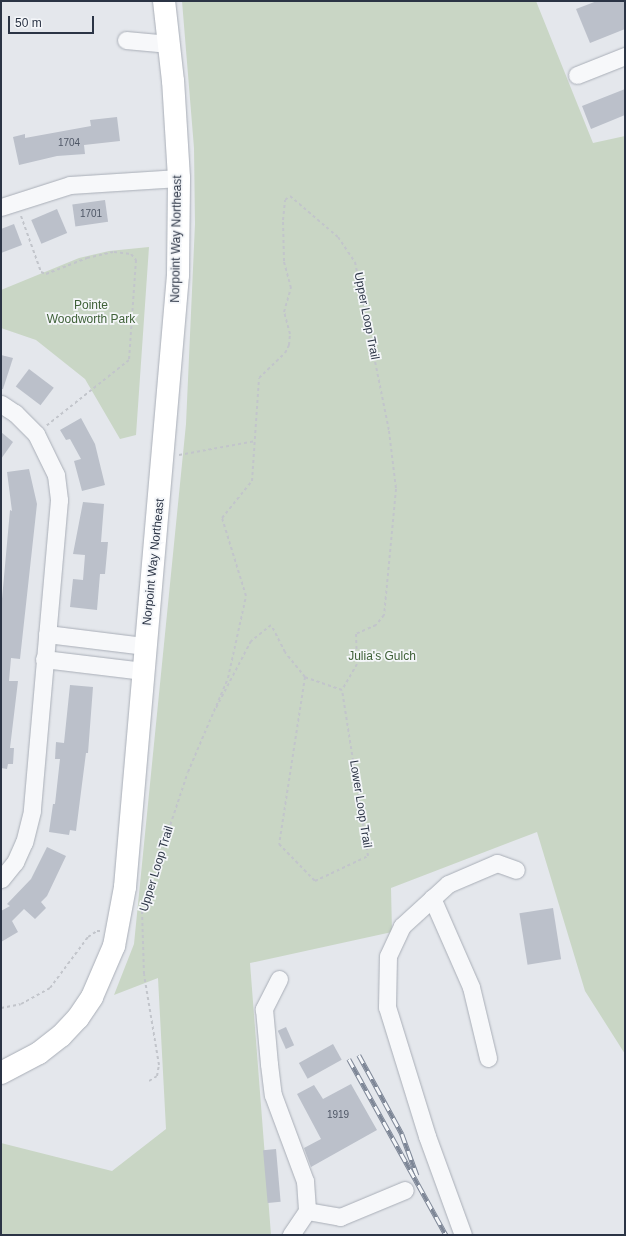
<!DOCTYPE html>
<style>
body{margin:0}
#map{position:relative;width:626px;height:1236px;overflow:hidden;background:#e4e7ec;font-family:Helvetica,sans-serif}
div>[style]{position:absolute}
[style*='--x']{left:calc(var(--x)*1px);top:calc(var(--y)*1px);width:calc(var(--w)*1px);rotate:calc(var(--a)*1deg)}
.green>*{inset:0;background:#c9d6c5}
.building>*{inset:0;background:#bbc0ca;transform-origin:0 0}
.path>*{height:2px;margin-top:-1px;transform-origin:0;background:repeating-linear-gradient(90deg,#c2c5cb 0 3px,transparent 0 6px)}
.roads{filter:drop-shadow(0 0 1px #a9aeb7) drop-shadow(0 0 1px #a9aeb7)}
.minor>*{height:17px;margin:-8.5px;padding:0 8.5px;transform-origin:8.5px;border-radius:8.5px;background:#f7f8fa}
.major>*{height:22px;margin:-11px;padding:0 11px;transform-origin:11px;border-radius:11px;background:#fff}
.rail>*{height:4.5px;margin-top:-2.25px;transform-origin:0;background:repeating-linear-gradient(90deg,#f4f6f9 0 9px,#7d8696 0 18px);box-sizing:border-box;border-block:1px solid #7d8696}
span{translate:-50% -50%;white-space:nowrap;text-align:center;line-height:1.15;-webkit-text-stroke:3.5px #f4f6f9;paint-order:stroke}
.number-label{font-size:10px;color:#4f5766}
.number-label span{-webkit-text-stroke-width:0}
.street-label{font-size:12px;color:#2b3445}
.park-label{font-size:12px;color:#3f6138}
.frame{position:absolute;inset:0;border:2px solid #2b3445;pointer-events:none}
.scale{position:absolute;left:8px;top:16px;width:86px;height:18px;box-sizing:border-box;border:2px solid #2b3445;border-top:0;padding-left:5px;font-size:12px;line-height:14px;white-space:nowrap;color:#2b3445;-webkit-text-stroke:3px #f4f6f9;paint-order:stroke}
</style>
<div id="map">
<div class="green">
<i style="clip-path:polygon(182px 1px,536px 1px,593px 143px,625px 136px,625px 1054px,585px 991px,537px 832px,391px 888px,392px 932px,250px 963px,271px 1235px,1px 1235px,1px 1143px,112px 1171px,166px 1129px,158px 978px,114px 995px,134px 944px,186px 424px,195px 224px,194px 148px)"></i>
<i style="clip-path:polygon(149px 247px,136px 435px,120px 439px,85px 379px,36px 340px,1px 328px,1px 290px,79px 258px,109px 251px)"></i>
</div>
<div class="building">
<i style="clip-path:polygon(597px 1px,625px 1px,625px 29px,590px 43px,576px 9px)"></i>
<i style="clip-path:polygon(625px 89px,625px 115px,591px 129px,582px 106px)"></i>
<i style="clip-path:polygon(117px 117px,120px 141px,84px 145px,85px 154px,57px 156px,19px 165px,13px 137px,25px 134px,25px 138px,91px 126px,90px 120px)"></i>
<i style="left:105px;top:200px;width:22px;height:33px;rotate:82deg"></i>
<i style="left:57px;top:209px;width:26px;height:28px;rotate:67deg"></i>
<i style="clip-path:polygon(14px 224px,22px 245px,1px 253px,1px 229px)"></i>
<i style="clip-path:polygon(1px 355px,13px 358px,3px 389px,1px 389px)"></i>
<i style="left:29px;top:369px;width:31px;height:22px;rotate:37deg"></i>
<i style="clip-path:polygon(81px 418px,95px 444px,105px 485px,82px 491px,74px 461px,81px 459px,70px 439px,66px 440px,60px 430px)"></i>
<i style="clip-path:polygon(1px 432px,13px 442px,1px 459px)"></i>
<i style="clip-path:polygon(29px 469px,37px 504px,20px 659px,11px 658px,9px 681px,18px 681px,10px 748px,14px 748px,13px 764px,8px 764px,7px 769px,1px 768px,1px 610px,10px 510px,12px 511px,7px 472px)"></i>
<i style="clip-path:polygon(83px 502px,104px 504px,101px 542px,108px 542px,105px 574px,100px 574px,97px 610px,70px 607px,73px 579px,83px 580px,85px 555px,73px 554px)"></i>
<i style="clip-path:polygon(70px 685px,93px 687px,88px 753px,86px 753px,76px 831px,70px 830px,69px 835px,49px 832px,53px 804px,55px 804px,60px 759px,55px 759px,56px 742px,64px 743px)"></i>
<i style="clip-path:polygon(47px 847px,66px 856px,47px 896px,41px 902px,46px 908px,35px 919px,24px 909px,12px 921px,18px 932px,1px 942px,1px 911px,10px 906px,7px 904px,31px 879px)"></i>
<i style="left:553px;top:908px;width:52px;height:34px;rotate:81deg"></i>
<i style="left:286px;top:1027px;width:20px;height:9px;rotate:66deg"></i>
<i style="left:333px;top:1044px;width:18px;height:39px;rotate:61deg"></i>
<i style="clip-path:polygon(351px 1084px,377px 1130px,311px 1167px,304px 1148px,321px 1139px,297px 1094px,314px 1085px,323px 1099px)"></i>
<i style="left:276px;top:1149px;width:53px;height:13px;rotate:85deg"></i>
</div>
<div class="path">
<i style="--x:21;--y:216;--w:59;--a:70.3"></i>
<i style="--x:41;--y:272;--w:5;--a:22"></i>
<i style="--x:46;--y:274;--w:44;--a:-21.3"></i>
<i style="--x:87;--y:258;--w:28;--a:-13"></i>
<i style="--x:114;--y:252;--w:17;--a:7"></i>
<i style="--x:131;--y:254;--w:8;--a:50"></i>
<i style="--x:136;--y:260;--w:100;--a:94"></i>
<i style="--x:129;--y:360;--w:106;--a:141.5"></i>
<i style="--x:179;--y:455;--w:78;--a:-10.3"></i>
<i style="--x:305;--y:677;--w:169;--a:98.8"></i>
<i style="--x:279;--y:844;--w:52;--a:45.8"></i>
<i style="--x:315;--y:881;--w:59;--a:-25.3"></i>
<i style="--x:368;--y:856;--w:168;--a:-98.9"></i>
<i style="--x:1;--y:1008;--w:20;--a:-11"></i>
<i style="--x:21;--y:1004;--w:33;--a:-29"></i>
<i style="--x:50;--y:988;--w:64;--a:-53.3"></i>
<i style="--x:88;--y:937;--w:11;--a:-34"></i>
<i style="--x:97;--y:931;--w:4;--a:0"></i>
<i style="--x:149;--y:1081;--w:9;--a:-32"></i>
<i style="--x:157;--y:1076;--w:11;--a:-80"></i>
<i style="--x:159;--y:1065;--w:92;--a:-99.4"></i>
<i style="--x:144;--y:974;--w:64;--a:-91.8"></i>
<i style="--x:142;--y:910;--w:145;--a:-71.6"></i>
<i style="--x:188;--y:772;--w:102;--a:-66.9"></i>
<i style="--x:228;--y:678;--w:84;--a:-77.6"></i>
<i style="--x:246;--y:596;--w:82;--a:-107.1"></i>
<i style="--x:222;--y:518;--w:48;--a:-51"></i>
<i style="--x:252;--y:481;--w:103;--a:-86.1"></i>
<i style="--x:259;--y:378;--w:36;--a:-44"></i>
<i style="--x:285;--y:353;--w:9;--a:-63"></i>
<i style="--x:289;--y:345;--w:11;--a:-85"></i>
<i style="--x:290;--y:334;--w:23;--a:-105"></i>
<i style="--x:284;--y:312;--w:25;--a:-74"></i>
<i style="--x:291;--y:288;--w:28;--a:-105"></i>
<i style="--x:284;--y:261;--w:41;--a:-91.4"></i>
<i style="--x:283;--y:220;--w:20;--a:-84"></i>
<i style="--x:285;--y:200;--w:6;--a:-39"></i>
<i style="--x:290;--y:196;--w:63;--a:40.5"></i>
<i style="--x:338;--y:237;--w:30;--a:56"></i>
<i style="--x:355;--y:262;--w:172;--a:78.6"></i>
<i style="--x:389;--y:431;--w:58;--a:83.1"></i>
<i style="--x:396;--y:489;--w:127;--a:95.4"></i>
<i style="--x:384;--y:615;--w:13;--a:129"></i>
<i style="--x:376;--y:625;--w:22;--a:156"></i>
<i style="--x:356;--y:634;--w:30;--a:88"></i>
<i style="--x:357;--y:664;--w:30;--a:120"></i>
<i style="--x:342;--y:690;--w:39;--a:-161"></i>
<i style="--x:305;--y:677;--w:32;--a:-129"></i>
<i style="--x:285;--y:652;--w:30;--a:-117"></i>
<i style="--x:271;--y:625;--w:26;--a:141"></i>
<i style="--x:251;--y:641;--w:76;--a:117.6"></i>
</div>
<div class="roads">
<div class="minor">
<i style="--x:126;--y:40;--w:43;--a:5.3"></i>
<i style="--x:577;--y:75;--w:52;--a:-21.6"></i>
<i style="--x:1;--y:207;--w:72;--a:-17.7"></i>
<i style="--x:70;--y:185;--w:109;--a:-3.7"></i>
<i style="--x:1;--y:404;--w:17;--a:33"></i>
<i style="--x:15;--y:413;--w:30;--a:45"></i>
<i style="--x:36;--y:434;--w:46;--a:64"></i>
<i style="--x:56;--y:475;--w:25;--a:83"></i>
<i style="--x:59;--y:500;--w:312;--a:95"></i>
<i style="--x:32;--y:811;--w:32;--a:104"></i>
<i style="--x:24;--y:842;--w:22;--a:114"></i>
<i style="--x:15;--y:862;--w:22;--a:129"></i>
<i style="--x:47;--y:634;--w:99;--a:7"></i>
<i style="--x:44;--y:659;--w:100;--a:6.9"></i>
<i style="--x:432;--y:898;--w:97;--a:66.3"></i>
<i style="--x:471;--y:987;--w:73;--a:76.5"></i>
<i style="--x:279;--y:979;--w:34;--a:117"></i>
<i style="--x:264;--y:1009;--w:55;--a:84.8"></i>
<i style="--x:269;--y:1064;--w:31;--a:83"></i>
<i style="--x:273;--y:1095;--w:92;--a:69.6"></i>
<i style="--x:305;--y:1181;--w:30;--a:86"></i>
<i style="--x:307;--y:1211;--w:29;--a:124"></i>
<i style="--x:307;--y:1211;--w:34;--a:10"></i>
<i style="--x:340;--y:1217;--w:70;--a:-22.6"></i>
<i style="--x:463;--y:1235;--w:105;--a:-110"></i>
<i style="--x:427;--y:1136;--w:135;--a:-107.2"></i>
<i style="--x:387;--y:1007;--w:51;--a:-88.9"></i>
<i style="--x:388;--y:956;--w:33;--a:-65"></i>
<i style="--x:402;--y:926;--w:62;--a:-42.4"></i>
<i style="--x:448;--y:884;--w:53;--a:-23.2"></i>
<i style="--x:497;--y:863;--w:20;--a:20"></i>
</div>
<div class="major">
<i style="--x:1;--y:1073;--w:43;--a:-27.8"></i>
<i style="--x:39;--y:1053;--w:28;--a:-38"></i>
<i style="--x:61;--y:1036;--w:25;--a:-47"></i>
<i style="--x:78;--y:1018;--w:25;--a:-56"></i>
<i style="--x:92;--y:997;--w:56;--a:-66.7"></i>
<i style="--x:114;--y:946;--w:60;--a:-79.4"></i>
<i style="--x:125;--y:887;--w:614;--a:-85.05"></i>
<i style="--x:178;--y:275;--w:97;--a:-89.4"></i>
<i style="--x:179;--y:178;--w:97;--a:-93.5"></i>
<i style="--x:173;--y:81;--w:81;--a:-96.4"></i>
</div>
</div>
<div class="rail">
<i style="--x:359;--y:1055;--w:90;--a:61.4"></i>
<i style="--x:402;--y:1134;--w:44;--a:69.9"></i>
<i style="--x:349;--y:1059;--w:201;--a:61.1"></i>
</div>
<div class="number-label">
<span style="left:69px;top:143px">1704</span>
<span style="left:91px;top:214px">1701</span>
<span style="left:338px;top:1115px">1919</span>
</div>
<div class="street-label">
<span style="left:177px;top:239px;rotate:-89deg">Norpoint Way Northeast</span>
<span style="left:366px;top:316px;rotate:79deg">Upper Loop Trail</span>
<span style="left:154px;top:562px;rotate:-84deg">Norpoint Way Northeast</span>
<span style="left:360px;top:804px;rotate:81deg">Lower Loop Trail</span>
<span style="left:157px;top:869px;rotate:-73deg">Upper Loop Trail</span>
</div>
<div class="park-label">
<span style="left:91px;top:313px">Pointe<br>Woodworth Park</span>
<span style="left:382px;top:657px">Julia's Gulch</span>
</div>
<div class="frame"></div>
<div class="scale">50 m</div>
</div>
